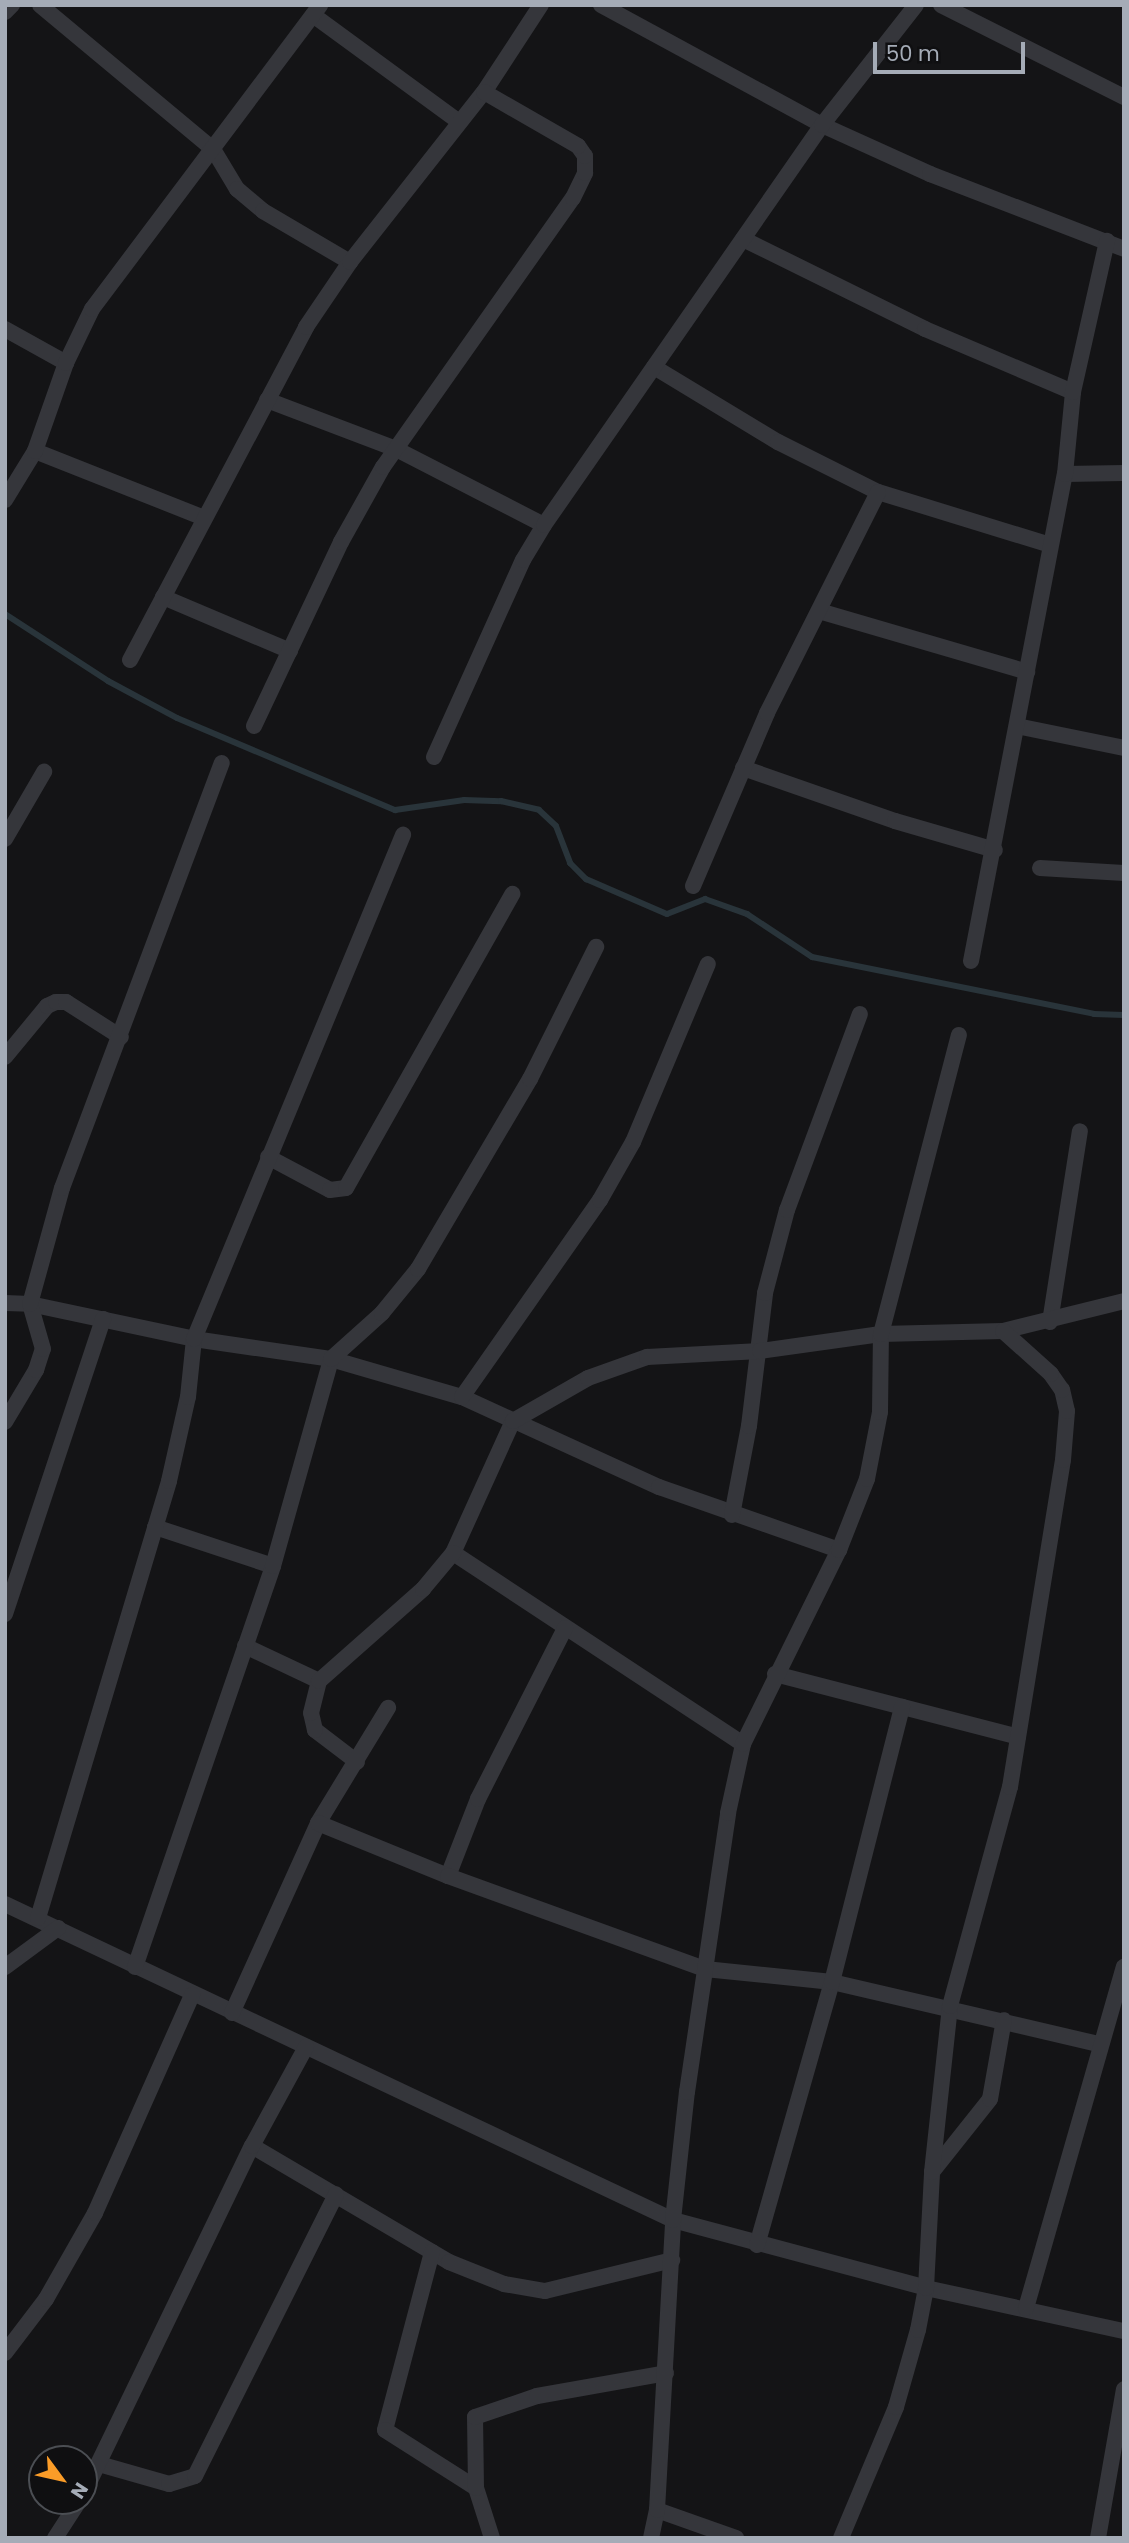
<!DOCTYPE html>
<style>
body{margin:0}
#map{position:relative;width:1129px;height:2543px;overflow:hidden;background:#141416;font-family:Poppins,sans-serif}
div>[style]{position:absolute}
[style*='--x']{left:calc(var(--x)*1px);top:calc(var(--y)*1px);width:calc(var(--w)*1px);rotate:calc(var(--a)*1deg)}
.stream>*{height:6px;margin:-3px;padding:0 3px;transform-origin:3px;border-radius:3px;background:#29343a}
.minor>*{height:16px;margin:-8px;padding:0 8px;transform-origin:8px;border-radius:8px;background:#35363b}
span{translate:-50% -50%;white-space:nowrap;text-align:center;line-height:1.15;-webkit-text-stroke:5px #0f0f11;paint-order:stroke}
.frame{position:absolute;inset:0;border:7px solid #a5acb7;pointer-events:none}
.north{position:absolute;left:28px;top:2445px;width:70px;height:70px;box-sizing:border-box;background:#0f0f11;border:2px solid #4b4e53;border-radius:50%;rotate:123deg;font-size:19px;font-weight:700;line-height:28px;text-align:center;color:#a5acb7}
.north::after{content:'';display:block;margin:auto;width:24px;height:32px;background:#fa9c28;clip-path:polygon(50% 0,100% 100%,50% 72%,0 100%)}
.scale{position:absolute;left:873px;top:42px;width:152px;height:32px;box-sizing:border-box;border:4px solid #a5acb7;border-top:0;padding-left:9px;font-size:21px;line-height:24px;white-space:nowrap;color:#a5acb7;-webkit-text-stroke:5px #0f0f11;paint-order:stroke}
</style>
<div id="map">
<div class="stream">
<i style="--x:5;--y:614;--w:123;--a:33"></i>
<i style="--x:108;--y:681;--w:78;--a:28.2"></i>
<i style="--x:177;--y:718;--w:237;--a:22.9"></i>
<i style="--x:395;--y:810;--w:70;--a:-8.2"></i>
<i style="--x:464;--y:800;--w:37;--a:2"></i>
<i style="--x:501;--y:801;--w:39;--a:13"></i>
<i style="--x:539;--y:810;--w:23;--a:43"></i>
<i style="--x:556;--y:826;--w:40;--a:69"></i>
<i style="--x:570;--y:863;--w:23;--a:45"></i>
<i style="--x:586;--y:879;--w:88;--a:23.4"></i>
<i style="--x:667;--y:914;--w:41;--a:-21.5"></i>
<i style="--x:705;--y:899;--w:45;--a:19.7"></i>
<i style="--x:747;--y:914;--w:78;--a:33.5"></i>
<i style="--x:812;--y:957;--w:288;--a:11.4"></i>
<i style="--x:1094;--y:1014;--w:30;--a:2"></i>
</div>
<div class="minor">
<i style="--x:40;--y:5;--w:225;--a:39.8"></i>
<i style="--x:213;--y:149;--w:47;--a:59"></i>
<i style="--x:237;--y:189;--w:34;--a:40"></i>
<i style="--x:263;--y:211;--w:101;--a:30.4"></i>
<i style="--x:601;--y:5;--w:251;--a:28.5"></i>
<i style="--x:822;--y:125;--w:119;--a:24.4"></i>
<i style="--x:930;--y:174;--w:208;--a:21.1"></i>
<i style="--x:941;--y:5;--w:205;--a:26.7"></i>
<i style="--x:5;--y:12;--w:10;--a:-45"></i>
<i style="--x:313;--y:15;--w:181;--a:36.2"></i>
<i style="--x:743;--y:239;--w:203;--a:26.3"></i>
<i style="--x:925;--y:329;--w:161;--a:23.1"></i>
<i style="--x:5;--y:329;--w:70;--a:29.1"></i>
<i style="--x:654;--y:367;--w:145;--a:31.2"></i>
<i style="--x:778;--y:442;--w:112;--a:26.6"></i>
<i style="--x:878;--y:492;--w:180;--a:17.1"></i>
<i style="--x:267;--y:400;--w:138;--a:20.8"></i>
<i style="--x:396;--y:449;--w:166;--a:27.2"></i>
<i style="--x:35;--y:451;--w:182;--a:21.6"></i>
<i style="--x:1065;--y:474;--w:59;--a:-1"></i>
<i style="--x:5;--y:500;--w:57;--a:-58.5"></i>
<i style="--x:35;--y:451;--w:93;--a:-70.6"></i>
<i style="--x:66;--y:363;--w:60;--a:-64.3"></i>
<i style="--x:92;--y:309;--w:380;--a:-53.1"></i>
<i style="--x:163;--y:597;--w:138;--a:23"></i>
<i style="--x:819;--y:611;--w:217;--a:16.3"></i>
<i style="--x:130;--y:660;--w:377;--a:-62.1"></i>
<i style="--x:306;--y:327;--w:78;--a:-55.9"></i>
<i style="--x:350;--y:262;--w:216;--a:-51.8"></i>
<i style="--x:484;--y:92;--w:104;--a:-56.8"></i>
<i style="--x:254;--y:726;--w:204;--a:-64.7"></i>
<i style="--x:341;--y:542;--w:86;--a:-60.8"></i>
<i style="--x:383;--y:467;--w:329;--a:-54.8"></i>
<i style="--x:573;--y:198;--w:28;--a:-64"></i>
<i style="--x:585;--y:173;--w:17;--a:-90"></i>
<i style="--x:585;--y:156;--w:12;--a:-125"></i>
<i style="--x:578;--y:146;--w:108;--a:-150.1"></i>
<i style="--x:1017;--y:726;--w:109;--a:11.6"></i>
<i style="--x:434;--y:757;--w:216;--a:-65.7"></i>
<i style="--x:523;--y:560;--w:41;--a:-59"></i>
<i style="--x:544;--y:525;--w:487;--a:-55.2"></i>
<i style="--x:822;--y:125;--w:152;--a:-51.9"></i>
<i style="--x:743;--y:768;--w:161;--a:19.2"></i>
<i style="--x:895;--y:821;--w:104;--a:16.2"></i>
<i style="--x:5;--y:839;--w:78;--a:-59.8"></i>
<i style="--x:1040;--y:868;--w:84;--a:3.4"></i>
<i style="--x:693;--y:886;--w:188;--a:-66.8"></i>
<i style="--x:767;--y:713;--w:247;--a:-63.3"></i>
<i style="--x:971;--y:961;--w:496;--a:-79.1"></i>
<i style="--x:1065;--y:474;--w:82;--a:-84.4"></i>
<i style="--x:1073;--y:392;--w:155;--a:-77.3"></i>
<i style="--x:5;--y:1057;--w:66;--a:-50.5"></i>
<i style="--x:47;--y:1006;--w:10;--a:-24"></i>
<i style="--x:56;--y:1002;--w:10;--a:0"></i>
<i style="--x:66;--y:1002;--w:65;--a:32.5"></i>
<i style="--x:268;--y:1157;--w:70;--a:28"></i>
<i style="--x:330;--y:1190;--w:16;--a:-7"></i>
<i style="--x:346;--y:1188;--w:338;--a:-60.5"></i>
<i style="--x:5;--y:1303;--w:25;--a:2"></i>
<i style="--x:30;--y:1304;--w:168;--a:12"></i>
<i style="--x:194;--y:1339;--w:138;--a:8.3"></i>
<i style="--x:331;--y:1359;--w:136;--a:16.2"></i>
<i style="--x:462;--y:1397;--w:217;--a:24.6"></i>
<i style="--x:659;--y:1487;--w:191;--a:19.3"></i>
<i style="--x:1050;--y:1322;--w:193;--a:-81.1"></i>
<i style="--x:462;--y:1397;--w:241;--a:-55"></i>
<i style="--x:600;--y:1200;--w:67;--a:-60.4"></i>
<i style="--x:633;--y:1142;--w:193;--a:-67.2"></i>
<i style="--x:5;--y:1422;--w:61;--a:-59.2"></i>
<i style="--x:36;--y:1370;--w:22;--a:-72"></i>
<i style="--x:43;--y:1349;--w:47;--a:-106.1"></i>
<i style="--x:30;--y:1304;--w:120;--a:-74.6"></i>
<i style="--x:62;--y:1188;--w:454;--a:-69.4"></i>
<i style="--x:732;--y:1515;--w:91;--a:-79.2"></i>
<i style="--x:749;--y:1426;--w:134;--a:-83.1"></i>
<i style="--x:765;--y:1293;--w:86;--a:-75.2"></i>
<i style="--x:787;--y:1210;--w:209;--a:-69.6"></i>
<i style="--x:155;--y:1527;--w:124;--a:18.3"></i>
<i style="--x:5;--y:1614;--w:311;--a:-71.6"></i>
<i style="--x:245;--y:1646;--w:82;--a:25.3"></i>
<i style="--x:775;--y:1674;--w:251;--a:14.5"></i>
<i style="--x:743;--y:1744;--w:347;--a:-146.6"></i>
<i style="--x:453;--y:1553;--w:145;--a:-65.6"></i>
<i style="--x:513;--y:1421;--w:86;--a:-29.8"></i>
<i style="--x:588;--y:1378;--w:63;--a:-19.6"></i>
<i style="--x:647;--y:1357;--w:113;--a:-3"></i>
<i style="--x:760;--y:1351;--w:122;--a:-8"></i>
<i style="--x:881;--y:1334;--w:122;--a:-1.4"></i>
<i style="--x:1003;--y:1331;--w:125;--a:-13.9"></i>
<i style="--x:357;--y:1762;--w:53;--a:-142.7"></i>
<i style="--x:315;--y:1730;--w:17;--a:-103"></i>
<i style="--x:311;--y:1713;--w:33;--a:-76"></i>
<i style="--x:319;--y:1681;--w:139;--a:-41.5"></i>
<i style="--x:423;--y:1589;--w:47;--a:-50.2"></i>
<i style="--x:318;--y:1823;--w:135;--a:-58.7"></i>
<i style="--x:448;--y:1876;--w:83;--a:-68.7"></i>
<i style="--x:478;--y:1799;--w:192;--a:-63"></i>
<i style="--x:5;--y:1904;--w:739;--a:25.32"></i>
<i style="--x:673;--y:2220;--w:262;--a:15"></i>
<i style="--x:926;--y:2288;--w:203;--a:12.3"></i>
<i style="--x:38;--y:1918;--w:456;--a:-73.3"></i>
<i style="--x:169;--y:1481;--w:86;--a:-77.3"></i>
<i style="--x:188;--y:1397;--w:58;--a:-84.1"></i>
<i style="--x:194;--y:1339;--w:546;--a:-67.48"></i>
<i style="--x:5;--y:1967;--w:66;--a:-36.3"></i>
<i style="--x:135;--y:1967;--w:424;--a:-71"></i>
<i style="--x:273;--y:1566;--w:215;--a:-74.3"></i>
<i style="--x:331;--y:1359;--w:69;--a:-42"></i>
<i style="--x:382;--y:1313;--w:57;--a:-50.7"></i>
<i style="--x:418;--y:1269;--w:221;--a:-59.5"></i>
<i style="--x:530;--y:1079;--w:148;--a:-63.4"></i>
<i style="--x:232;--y:2013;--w:209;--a:-65.6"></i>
<i style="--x:318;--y:1823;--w:140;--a:22.2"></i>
<i style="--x:448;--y:1876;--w:273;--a:19.9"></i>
<i style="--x:705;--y:1969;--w:128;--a:5.8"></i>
<i style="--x:832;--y:1982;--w:274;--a:13.1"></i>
<i style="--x:252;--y:2146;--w:229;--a:30.5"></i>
<i style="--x:449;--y:2262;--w:59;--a:21.8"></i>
<i style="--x:504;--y:2284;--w:42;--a:9.7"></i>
<i style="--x:545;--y:2291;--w:131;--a:-13.7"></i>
<i style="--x:932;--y:2172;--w:93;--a:-51.5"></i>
<i style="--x:990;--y:2099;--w:80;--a:-80"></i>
<i style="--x:757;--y:2245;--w:273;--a:-74.1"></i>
<i style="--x:832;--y:1982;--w:284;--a:-75.7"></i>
<i style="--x:432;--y:2252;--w:184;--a:104.8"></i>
<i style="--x:385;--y:2430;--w:108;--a:32.5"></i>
<i style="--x:1026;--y:2308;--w:355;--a:-74"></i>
<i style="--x:5;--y:2353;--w:68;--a:-52.8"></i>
<i style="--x:46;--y:2299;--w:99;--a:-60.3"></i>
<i style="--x:95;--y:2213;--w:239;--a:-66"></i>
<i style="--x:99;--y:2464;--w:73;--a:15.9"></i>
<i style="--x:169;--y:2484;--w:27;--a:-17"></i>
<i style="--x:195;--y:2476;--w:315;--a:-63.4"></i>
<i style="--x:84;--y:2493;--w:386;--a:-64.2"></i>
<i style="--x:252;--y:2146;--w:113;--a:-61.4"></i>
<i style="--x:657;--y:2510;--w:84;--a:19.5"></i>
<i style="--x:55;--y:2538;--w:44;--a:-57"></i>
<i style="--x:492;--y:2538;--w:52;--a:-107.7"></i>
<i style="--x:476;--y:2488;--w:71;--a:-90.8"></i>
<i style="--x:475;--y:2417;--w:65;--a:-18.7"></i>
<i style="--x:537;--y:2396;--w:131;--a:-10.1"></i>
<i style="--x:651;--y:2538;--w:29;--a:-78"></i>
<i style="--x:657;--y:2510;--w:290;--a:-86.8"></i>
<i style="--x:673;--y:2220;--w:129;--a:-83.8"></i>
<i style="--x:687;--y:2092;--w:282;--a:-81.6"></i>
<i style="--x:728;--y:1813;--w:71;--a:-77.7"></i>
<i style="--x:743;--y:1744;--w:216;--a:-63.7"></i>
<i style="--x:839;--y:1550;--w:76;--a:-68.5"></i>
<i style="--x:867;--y:1479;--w:68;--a:-79"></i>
<i style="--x:880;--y:1412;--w:78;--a:-89.3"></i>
<i style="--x:881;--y:1334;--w:309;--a:-75.4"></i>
<i style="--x:841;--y:2538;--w:142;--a:-67.2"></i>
<i style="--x:896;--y:2407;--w:80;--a:-74.1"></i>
<i style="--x:918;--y:2330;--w:43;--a:-79.2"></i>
<i style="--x:926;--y:2288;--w:116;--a:-87"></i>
<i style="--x:932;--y:2172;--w:167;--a:-83.8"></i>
<i style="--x:950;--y:2006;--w:227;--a:-74.7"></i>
<i style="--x:1010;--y:1787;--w:331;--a:-80.8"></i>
<i style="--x:1063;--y:1460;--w:49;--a:-85.3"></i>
<i style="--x:1067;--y:1411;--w:22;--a:-103"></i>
<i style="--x:1062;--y:1390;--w:19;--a:-125"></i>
<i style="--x:1051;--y:1374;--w:64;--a:-138.1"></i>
<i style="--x:1098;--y:2538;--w:151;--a:-80.1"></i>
</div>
<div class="frame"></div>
<div class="north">N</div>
<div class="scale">50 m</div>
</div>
